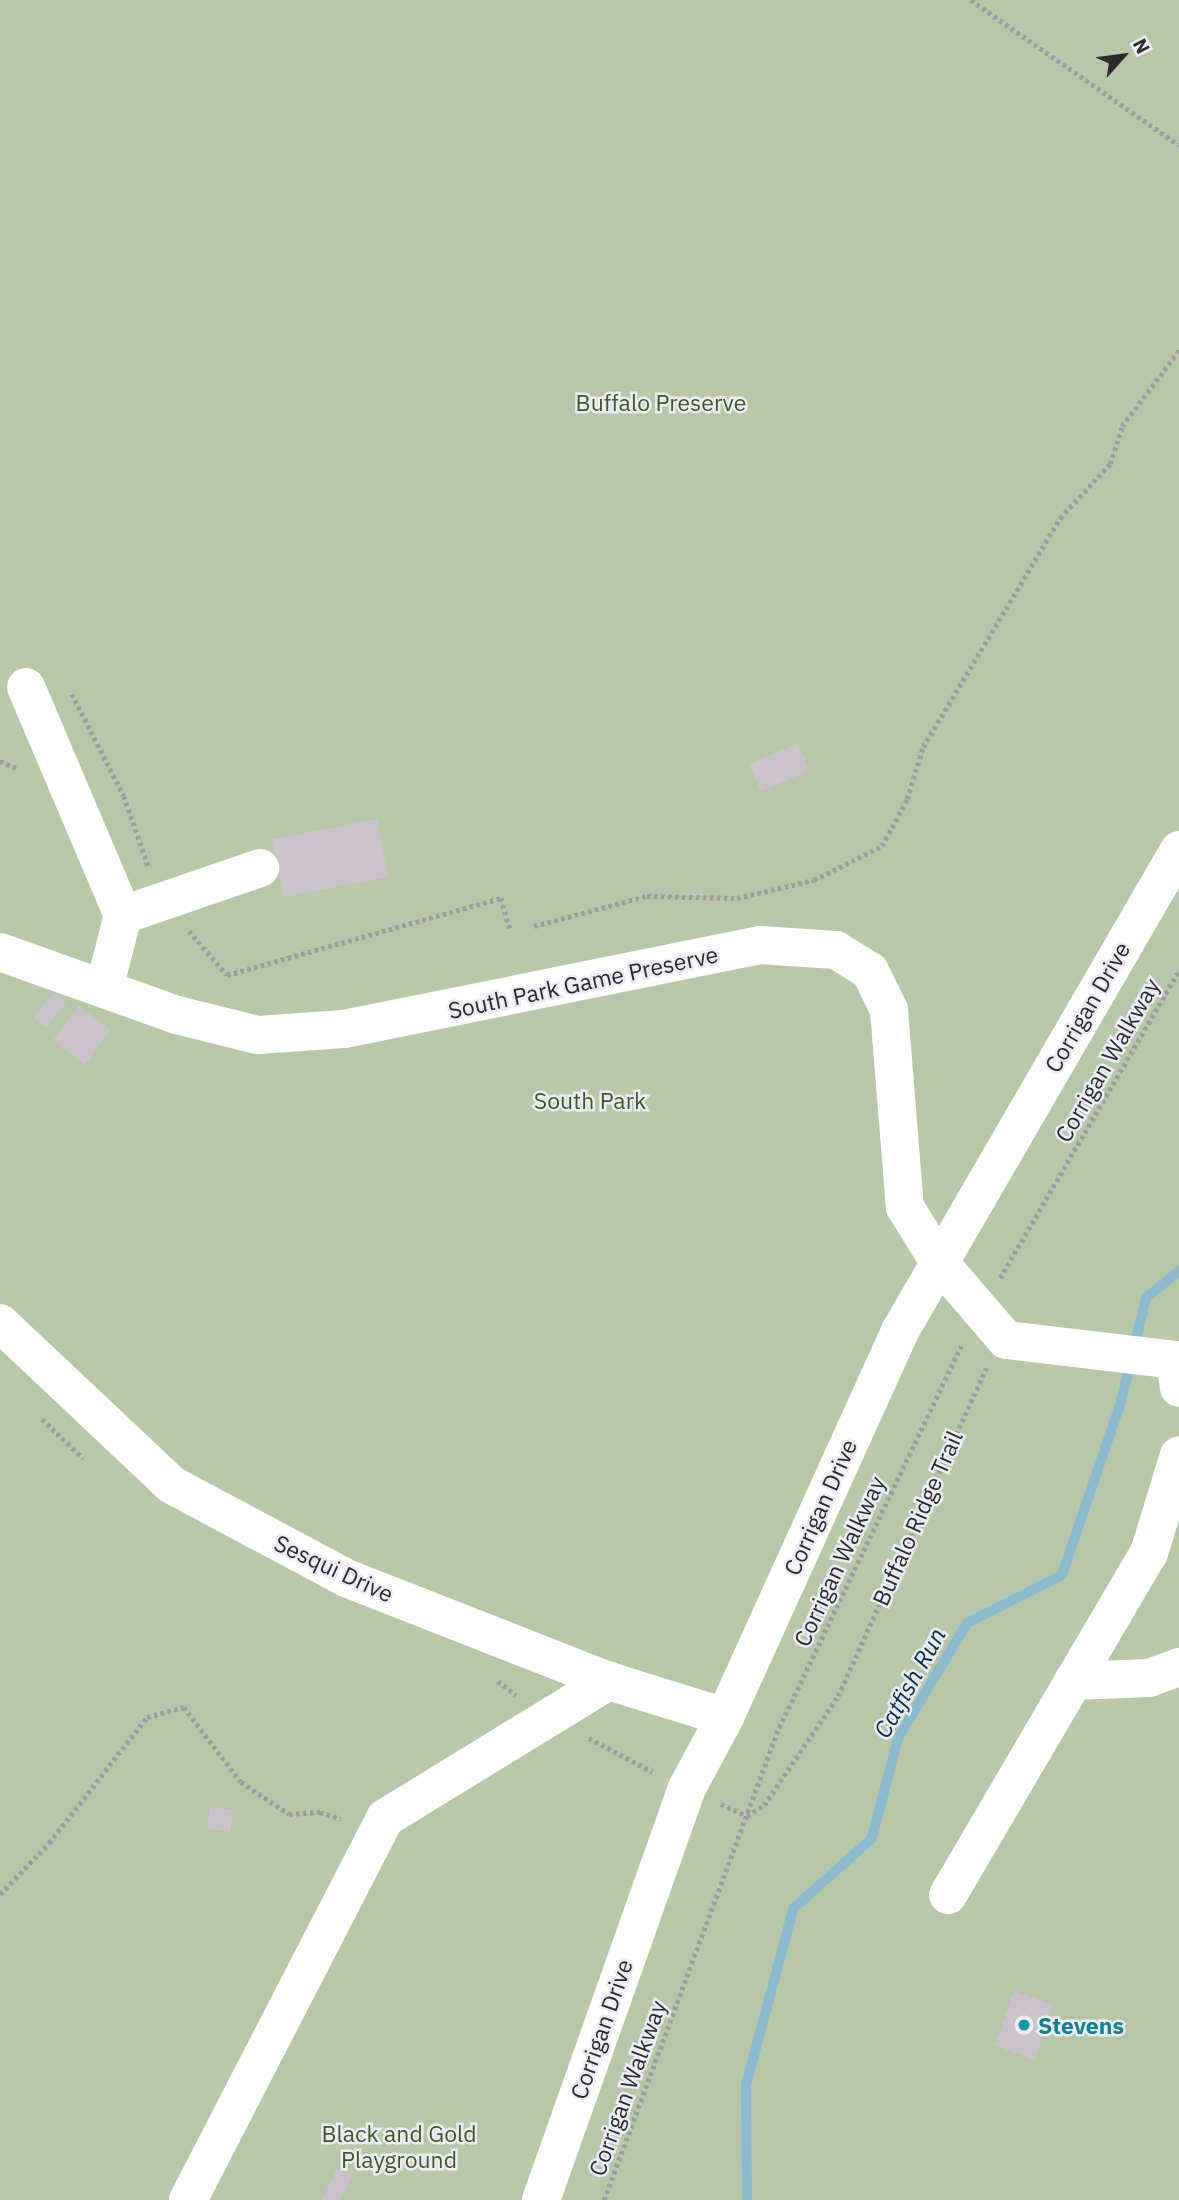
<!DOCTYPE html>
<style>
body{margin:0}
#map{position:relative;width:1179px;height:2200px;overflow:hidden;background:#dfe0e8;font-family:"IBM Plex Sans",sans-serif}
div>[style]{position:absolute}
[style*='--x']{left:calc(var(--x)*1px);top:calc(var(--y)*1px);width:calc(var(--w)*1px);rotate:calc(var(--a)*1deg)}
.green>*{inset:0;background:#b7c8a9;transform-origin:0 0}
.stream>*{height:10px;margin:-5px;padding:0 5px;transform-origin:5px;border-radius:5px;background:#8cbbd0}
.building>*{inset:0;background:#cac3c9;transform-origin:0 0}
.path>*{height:4.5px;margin-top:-2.25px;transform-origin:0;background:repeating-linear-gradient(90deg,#9c9da3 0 3.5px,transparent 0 7px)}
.minor>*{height:38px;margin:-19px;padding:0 19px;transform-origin:19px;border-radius:19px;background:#fff}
.dots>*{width:19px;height:19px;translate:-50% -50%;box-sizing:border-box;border:4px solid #ecedf6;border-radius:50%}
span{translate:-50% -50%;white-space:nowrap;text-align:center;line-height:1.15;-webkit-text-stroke:5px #ecedf6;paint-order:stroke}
.park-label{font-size:23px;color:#3d5821}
.street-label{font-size:23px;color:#2a2a2d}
.culture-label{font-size:23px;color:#0d838f;font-weight:700}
.left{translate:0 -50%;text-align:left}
.water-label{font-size:24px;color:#042f3f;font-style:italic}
.north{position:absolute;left:1088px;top:21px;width:70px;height:70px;-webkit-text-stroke:5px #ecedf6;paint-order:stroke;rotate:62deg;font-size:19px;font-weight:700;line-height:28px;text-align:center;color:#2a2a2d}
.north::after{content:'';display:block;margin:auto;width:24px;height:32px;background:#2a2a2d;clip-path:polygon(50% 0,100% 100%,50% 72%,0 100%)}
</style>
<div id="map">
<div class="green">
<i style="left:0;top:0;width:1179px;height:2200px"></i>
</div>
<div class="stream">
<i style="--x:747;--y:2200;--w:115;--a:-90.5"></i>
<i style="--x:746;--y:2085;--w:182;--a:-75"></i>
<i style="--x:793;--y:1909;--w:106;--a:-41.9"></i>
<i style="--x:872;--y:1838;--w:103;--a:-75.4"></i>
<i style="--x:898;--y:1738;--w:134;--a:-59"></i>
<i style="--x:967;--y:1623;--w:106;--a:-26.8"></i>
<i style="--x:1062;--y:1575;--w:180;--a:-71.2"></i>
<i style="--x:1120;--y:1405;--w:110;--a:-76.3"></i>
<i style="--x:1146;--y:1298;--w:43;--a:-39.3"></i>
</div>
<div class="building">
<i style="left:798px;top:743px;width:30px;height:53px;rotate:67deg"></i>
<i style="left:377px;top:819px;width:59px;height:107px;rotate:79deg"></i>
<i style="left:54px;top:993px;width:16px;height:32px;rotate:40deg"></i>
<i style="left:79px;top:1006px;width:40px;height:43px;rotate:37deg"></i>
<i style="left:210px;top:1807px;width:23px;height:22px;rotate:7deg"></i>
<i style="left:1014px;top:1991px;width:42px;height:58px;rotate:19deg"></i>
<i style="clip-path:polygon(337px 2169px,352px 2177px,341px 2200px,322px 2200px)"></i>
</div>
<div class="path">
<i style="--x:971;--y:0;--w:254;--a:34.9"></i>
<i style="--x:72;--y:694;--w:114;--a:63"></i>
<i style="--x:124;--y:796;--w:76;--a:70.9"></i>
<i style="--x:0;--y:761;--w:21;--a:23"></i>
<i style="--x:534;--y:926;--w:117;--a:-14.9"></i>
<i style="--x:647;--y:896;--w:90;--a:1.3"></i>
<i style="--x:737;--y:898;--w:79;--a:-13.2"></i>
<i style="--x:814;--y:880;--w:76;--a:-26.6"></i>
<i style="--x:882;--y:846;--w:53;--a:-62"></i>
<i style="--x:907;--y:799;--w:54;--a:-72.9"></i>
<i style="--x:923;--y:747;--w:267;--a:-59.1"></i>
<i style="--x:1060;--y:518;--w:74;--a:-47.2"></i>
<i style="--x:1110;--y:464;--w:40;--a:-72"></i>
<i style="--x:1122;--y:426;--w:95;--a:-53.1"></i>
<i style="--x:189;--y:931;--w:58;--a:49.2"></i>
<i style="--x:227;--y:975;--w:285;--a:-15.7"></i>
<i style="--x:501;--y:898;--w:32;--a:74"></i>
<i style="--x:1000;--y:1278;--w:355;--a:-59.8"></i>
<i style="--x:42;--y:1419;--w:57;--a:43.6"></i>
<i style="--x:498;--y:1681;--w:23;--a:38"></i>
<i style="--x:589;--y:1738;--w:72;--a:28"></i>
<i style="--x:721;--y:1804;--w:29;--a:25"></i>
<i style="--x:747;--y:1816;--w:20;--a:-33"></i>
<i style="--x:764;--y:1805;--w:132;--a:-55.8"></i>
<i style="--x:838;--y:1696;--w:360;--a:-65.7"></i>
<i style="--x:0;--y:1894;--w:71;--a:-46.1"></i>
<i style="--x:49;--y:1843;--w:160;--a:-52.1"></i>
<i style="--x:147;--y:1717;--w:38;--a:-15"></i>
<i style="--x:184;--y:1707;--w:94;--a:52.8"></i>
<i style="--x:241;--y:1782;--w:58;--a:33.7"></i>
<i style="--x:289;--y:1814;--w:31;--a:-4"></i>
<i style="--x:320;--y:1812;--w:22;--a:18"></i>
<i style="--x:604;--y:2200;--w:497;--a:-69.7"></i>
<i style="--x:776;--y:1734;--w:430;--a:-64.5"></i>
</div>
<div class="minor">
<i style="--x:26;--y:687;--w:248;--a:67"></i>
<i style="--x:123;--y:915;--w:76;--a:104.4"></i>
<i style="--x:123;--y:915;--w:145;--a:-18.9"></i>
<i style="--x:0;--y:952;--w:188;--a:19.6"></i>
<i style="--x:177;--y:1015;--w:83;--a:13.9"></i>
<i style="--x:258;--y:1035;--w:86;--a:-4"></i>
<i style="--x:344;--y:1029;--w:424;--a:-11.4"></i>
<i style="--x:760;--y:945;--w:76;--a:3.8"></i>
<i style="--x:836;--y:950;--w:40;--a:32"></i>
<i style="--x:870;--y:971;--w:43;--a:64"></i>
<i style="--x:889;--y:1010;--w:198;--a:85.4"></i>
<i style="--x:905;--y:1207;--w:65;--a:58.3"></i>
<i style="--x:939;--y:1262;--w:103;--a:49.3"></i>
<i style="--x:1006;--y:1340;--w:170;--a:6.7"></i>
<i style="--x:1175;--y:1360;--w:28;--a:82"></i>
<i style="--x:0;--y:1323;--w:236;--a:43.3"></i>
<i style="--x:172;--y:1485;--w:197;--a:28.1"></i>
<i style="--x:346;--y:1578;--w:282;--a:21.4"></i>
<i style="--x:609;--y:1681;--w:121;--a:17.2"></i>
<i style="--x:1073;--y:1681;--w:76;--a:-2.3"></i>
<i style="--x:1149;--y:1678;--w:32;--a:-20"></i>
<i style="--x:948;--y:1895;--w:397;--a:-59.6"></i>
<i style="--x:1149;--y:1553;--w:102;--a:-73"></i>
<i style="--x:188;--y:2200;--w:430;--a:-62.7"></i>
<i style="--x:385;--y:1818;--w:263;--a:-31.5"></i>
<i style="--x:541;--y:2200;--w:437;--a:-70.5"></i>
<i style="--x:687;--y:1788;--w:81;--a:-61.8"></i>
<i style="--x:725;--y:1717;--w:424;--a:-65.6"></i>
<i style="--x:900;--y:1331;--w:556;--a:-59.88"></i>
</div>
<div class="dots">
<i style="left:1024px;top:2025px;background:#0f9aa8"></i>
</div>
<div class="park-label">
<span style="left:661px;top:402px">Buffalo Preserve</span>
<span style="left:590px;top:1100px">South Park</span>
<span style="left:399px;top:2146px">Black and Gold<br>Playground</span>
</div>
<div class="street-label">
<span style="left:583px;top:982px;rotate:-12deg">South Park Game Preserve</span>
<span style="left:1087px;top:1007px;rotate:-60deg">Corrigan Drive</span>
<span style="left:1107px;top:1060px;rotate:-60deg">Corrigan Walkway</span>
<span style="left:820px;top:1507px;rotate:-66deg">Corrigan Drive</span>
<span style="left:917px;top:1518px;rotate:-66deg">Buffalo Ridge Trail</span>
<span style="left:839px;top:1561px;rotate:-65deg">Corrigan Walkway</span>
<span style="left:334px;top:1568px;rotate:25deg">Sesqui Drive</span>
<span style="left:601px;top:2029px;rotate:-71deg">Corrigan Drive</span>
<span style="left:627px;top:2088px;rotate:-70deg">Corrigan Walkway</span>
</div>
<div class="culture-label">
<span class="left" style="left:1038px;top:2025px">Stevens</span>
</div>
<div class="water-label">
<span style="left:910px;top:1683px;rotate:-61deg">Catfish Run</span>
</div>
<div class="north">N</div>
</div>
